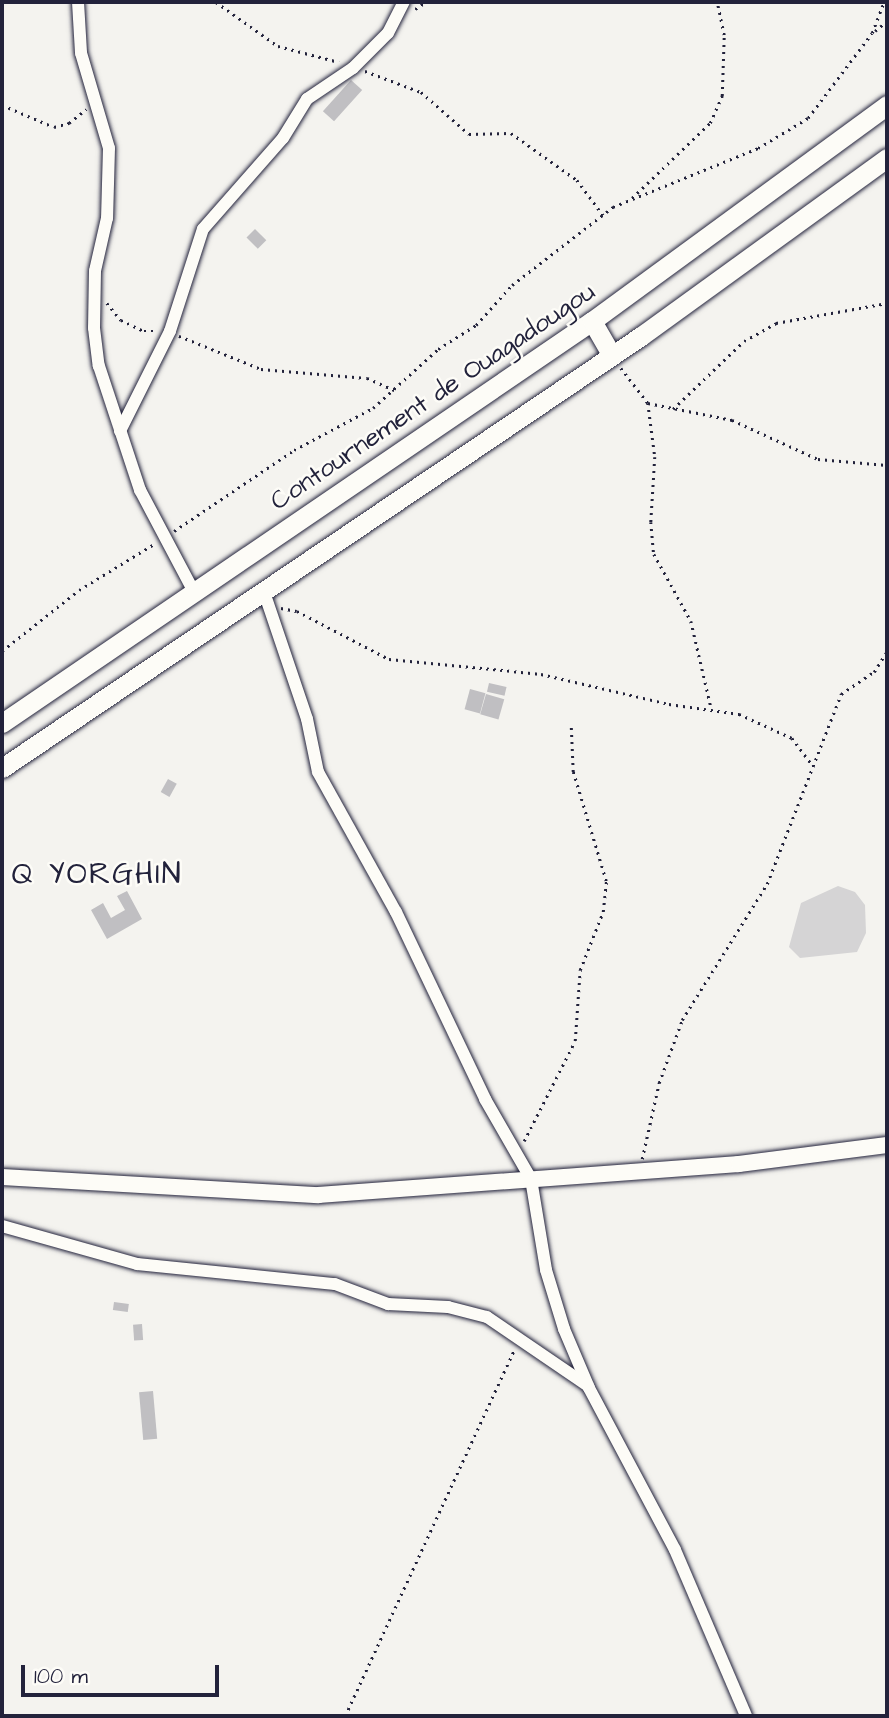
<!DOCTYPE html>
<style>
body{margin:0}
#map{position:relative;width:889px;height:1718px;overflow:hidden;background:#f4f3ef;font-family:"Architects Daughter",sans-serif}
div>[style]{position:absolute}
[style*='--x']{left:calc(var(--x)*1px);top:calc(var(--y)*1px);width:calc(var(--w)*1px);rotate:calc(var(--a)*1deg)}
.green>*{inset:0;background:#d5d4d5}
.building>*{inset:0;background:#c0bfc2;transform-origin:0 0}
.path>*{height:2.5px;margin-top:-1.25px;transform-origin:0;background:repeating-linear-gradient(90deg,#22223b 0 2px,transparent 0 7px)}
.roads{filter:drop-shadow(0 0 2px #22223b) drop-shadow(0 0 2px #22223b)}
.minor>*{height:12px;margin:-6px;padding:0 6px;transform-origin:6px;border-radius:6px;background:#fdfcf7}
.secondary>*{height:16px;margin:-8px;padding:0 8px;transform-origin:8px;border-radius:8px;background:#fdfcf7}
.trunk>*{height:19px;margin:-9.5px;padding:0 9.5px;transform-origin:9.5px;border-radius:9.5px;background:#fdfcf7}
span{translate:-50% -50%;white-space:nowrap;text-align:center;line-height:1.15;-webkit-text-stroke:5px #fdfcf7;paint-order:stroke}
.street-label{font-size:26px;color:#22223b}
.quarter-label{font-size:30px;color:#22223b;letter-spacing:2px}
.frame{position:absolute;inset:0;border:4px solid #22223b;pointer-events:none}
.scale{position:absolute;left:21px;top:1665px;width:198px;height:32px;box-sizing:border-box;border:4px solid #22223b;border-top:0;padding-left:9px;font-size:21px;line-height:24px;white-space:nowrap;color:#22223b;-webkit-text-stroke:5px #fdfcf7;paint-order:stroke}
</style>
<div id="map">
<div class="green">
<i style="clip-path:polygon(838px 886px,855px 892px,865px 905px,866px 933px,857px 952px,800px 958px,789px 947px,801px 903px)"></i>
</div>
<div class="building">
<i style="left:351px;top:80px;width:15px;height:42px;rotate:42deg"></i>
<i style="left:255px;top:229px;width:16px;height:12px;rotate:45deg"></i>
<i style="left:489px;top:683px;width:18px;height:9px;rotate:13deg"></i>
<i style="left:470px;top:689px;width:16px;height:21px;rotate:15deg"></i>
<i style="left:486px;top:694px;width:19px;height:21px;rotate:16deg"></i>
<i style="left:168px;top:779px;width:10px;height:15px;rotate:29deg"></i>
<i style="clip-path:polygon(127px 891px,142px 919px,107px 939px,91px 910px,103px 903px,111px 918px,125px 910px,117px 896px)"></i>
<i style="left:114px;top:1302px;width:15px;height:8px;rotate:8deg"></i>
<i style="left:142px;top:1324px;width:16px;height:9px;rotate:86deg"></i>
<i style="left:153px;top:1391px;width:48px;height:14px;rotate:85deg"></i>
</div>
<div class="path">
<i style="--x:216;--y:2;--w:76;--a:35.4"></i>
<i style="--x:278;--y:46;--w:63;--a:14.7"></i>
<i style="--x:415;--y:9;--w:13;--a:-32"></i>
<i style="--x:875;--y:31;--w:16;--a:-40"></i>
<i style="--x:365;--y:71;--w:60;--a:20.6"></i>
<i style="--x:421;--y:92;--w:64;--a:41.2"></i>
<i style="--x:469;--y:134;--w:42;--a:-1.4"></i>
<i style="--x:511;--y:133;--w:81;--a:35.5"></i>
<i style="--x:577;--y:180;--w:44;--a:53.4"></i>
<i style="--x:2;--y:105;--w:56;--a:22.9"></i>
<i style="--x:54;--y:127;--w:16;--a:-15"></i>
<i style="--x:69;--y:123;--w:22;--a:-39"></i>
<i style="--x:632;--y:198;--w:108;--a:-43.9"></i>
<i style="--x:710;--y:123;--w:30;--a:-66"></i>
<i style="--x:722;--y:96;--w:61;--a:-88.1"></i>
<i style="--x:724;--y:35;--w:34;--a:-102"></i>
<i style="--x:107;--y:303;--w:22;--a:51"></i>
<i style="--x:121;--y:320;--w:25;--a:26"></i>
<i style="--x:144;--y:331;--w:12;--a:0"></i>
<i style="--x:179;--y:336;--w:88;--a:21.9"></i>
<i style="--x:261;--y:369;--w:106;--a:4.9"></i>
<i style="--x:367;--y:378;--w:30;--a:24"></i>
<i style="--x:621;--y:368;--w:44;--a:52.4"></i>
<i style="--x:648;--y:403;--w:86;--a:11.4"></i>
<i style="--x:732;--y:420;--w:94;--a:24.4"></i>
<i style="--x:818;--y:459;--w:69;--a:5"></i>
<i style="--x:648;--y:403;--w:54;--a:82.6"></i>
<i style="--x:655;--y:457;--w:65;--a:93.5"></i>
<i style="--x:651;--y:522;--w:32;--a:85"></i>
<i style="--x:654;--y:554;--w:77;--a:61.1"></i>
<i style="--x:691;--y:621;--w:88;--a:76.9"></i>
<i style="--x:673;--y:409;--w:98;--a:-43.8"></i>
<i style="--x:744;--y:341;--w:37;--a:-29"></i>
<i style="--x:776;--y:323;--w:113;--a:-10.2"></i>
<i style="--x:174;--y:531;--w:145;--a:-34"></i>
<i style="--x:294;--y:450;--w:89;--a:-28"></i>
<i style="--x:373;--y:408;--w:88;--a:-42.2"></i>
<i style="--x:438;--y:349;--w:45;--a:-32.3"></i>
<i style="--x:476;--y:325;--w:54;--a:-48"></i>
<i style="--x:512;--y:285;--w:128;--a:-37.7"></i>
<i style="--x:613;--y:207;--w:157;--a:-22.1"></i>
<i style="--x:758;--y:148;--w:58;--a:-31"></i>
<i style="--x:808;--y:118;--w:106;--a:-53"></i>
<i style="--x:872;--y:33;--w:33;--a:-69"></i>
<i style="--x:281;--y:608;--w:16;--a:11"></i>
<i style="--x:297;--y:611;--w:104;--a:27.6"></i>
<i style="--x:389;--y:659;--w:153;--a:5.6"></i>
<i style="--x:541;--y:674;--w:131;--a:13.2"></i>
<i style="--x:669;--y:704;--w:71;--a:8.1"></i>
<i style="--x:739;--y:714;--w:58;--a:24.4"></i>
<i style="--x:792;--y:738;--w:34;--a:53"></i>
<i style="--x:2;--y:651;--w:98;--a:-38.4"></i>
<i style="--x:79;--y:590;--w:88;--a:-31.5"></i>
<i style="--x:524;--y:1141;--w:112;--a:-63"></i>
<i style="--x:575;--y:1041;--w:71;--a:-86"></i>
<i style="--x:580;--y:970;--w:62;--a:-68.4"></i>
<i style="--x:603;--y:912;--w:31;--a:-84"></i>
<i style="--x:606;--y:881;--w:114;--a:-106.8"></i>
<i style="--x:573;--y:772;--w:46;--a:-92.5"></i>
<i style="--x:642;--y:1159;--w:78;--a:-77.4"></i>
<i style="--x:659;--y:1083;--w:67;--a:-69.9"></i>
<i style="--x:682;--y:1020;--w:160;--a:-58"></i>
<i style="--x:767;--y:884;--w:204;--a:-68.7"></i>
<i style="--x:841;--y:694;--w:40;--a:-34"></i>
<i style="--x:874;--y:672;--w:25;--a:-58"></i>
<i style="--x:345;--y:1716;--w:402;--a:-65.2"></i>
</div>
<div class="roads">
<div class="minor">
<i style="--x:78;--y:2;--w:51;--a:86.6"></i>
<i style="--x:81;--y:53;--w:99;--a:73.6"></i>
<i style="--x:109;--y:148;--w:70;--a:91.6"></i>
<i style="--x:107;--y:218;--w:54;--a:102.8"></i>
<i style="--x:95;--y:271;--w:57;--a:91"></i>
<i style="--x:94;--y:328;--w:38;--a:83"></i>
<i style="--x:99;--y:366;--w:131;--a:71.7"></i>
<i style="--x:140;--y:490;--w:115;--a:62.1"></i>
<i style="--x:120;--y:431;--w:112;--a:-63.4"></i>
<i style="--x:170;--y:331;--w:107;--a:-72.1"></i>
<i style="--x:203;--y:229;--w:121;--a:-48.7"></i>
<i style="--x:283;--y:138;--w:46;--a:-58.4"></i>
<i style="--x:307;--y:99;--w:55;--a:-34"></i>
<i style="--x:353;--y:68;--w:49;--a:-45"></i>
<i style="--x:388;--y:33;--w:35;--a:-63"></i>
<i style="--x:263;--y:589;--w:137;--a:71.3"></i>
<i style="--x:307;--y:719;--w:54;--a:78.3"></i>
<i style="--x:318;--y:772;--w:160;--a:60.9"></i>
<i style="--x:396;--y:912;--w:207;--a:64.5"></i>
<i style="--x:485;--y:1099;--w:92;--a:60.1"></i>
<i style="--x:531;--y:1179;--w:92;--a:80.6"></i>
<i style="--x:546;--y:1270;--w:62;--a:73"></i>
<i style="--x:564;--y:1329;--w:64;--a:67"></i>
<i style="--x:589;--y:1388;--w:183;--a:62"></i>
<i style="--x:675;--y:1550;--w:181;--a:66.8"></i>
<i style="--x:2;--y:1226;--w:140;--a:15.7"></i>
<i style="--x:137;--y:1264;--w:199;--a:5.8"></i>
<i style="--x:335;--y:1284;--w:57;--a:20.7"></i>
<i style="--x:388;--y:1304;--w:60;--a:2.9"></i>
<i style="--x:448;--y:1307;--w:40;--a:14.4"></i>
<i style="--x:487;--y:1317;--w:122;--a:34.3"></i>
</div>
<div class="secondary">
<i style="--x:2;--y:1177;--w:317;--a:3.3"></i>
<i style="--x:318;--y:1195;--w:422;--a:-4.2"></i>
<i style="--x:739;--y:1164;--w:149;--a:-7.3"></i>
</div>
<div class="trunk">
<i style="--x:592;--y:321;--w:38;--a:60"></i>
<i style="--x:2;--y:723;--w:714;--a:-34.27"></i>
<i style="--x:592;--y:321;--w:366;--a:-36.2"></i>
<i style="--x:2;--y:768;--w:771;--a:-34.06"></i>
<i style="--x:641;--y:336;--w:304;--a:-35.9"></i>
</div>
</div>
<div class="street-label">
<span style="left:433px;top:397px;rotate:-34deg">Contournement de Ouagadougou</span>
</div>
<div class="quarter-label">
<span style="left:97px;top:874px">Q YORGHIN</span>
</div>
<div class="frame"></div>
<div class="scale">100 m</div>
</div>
